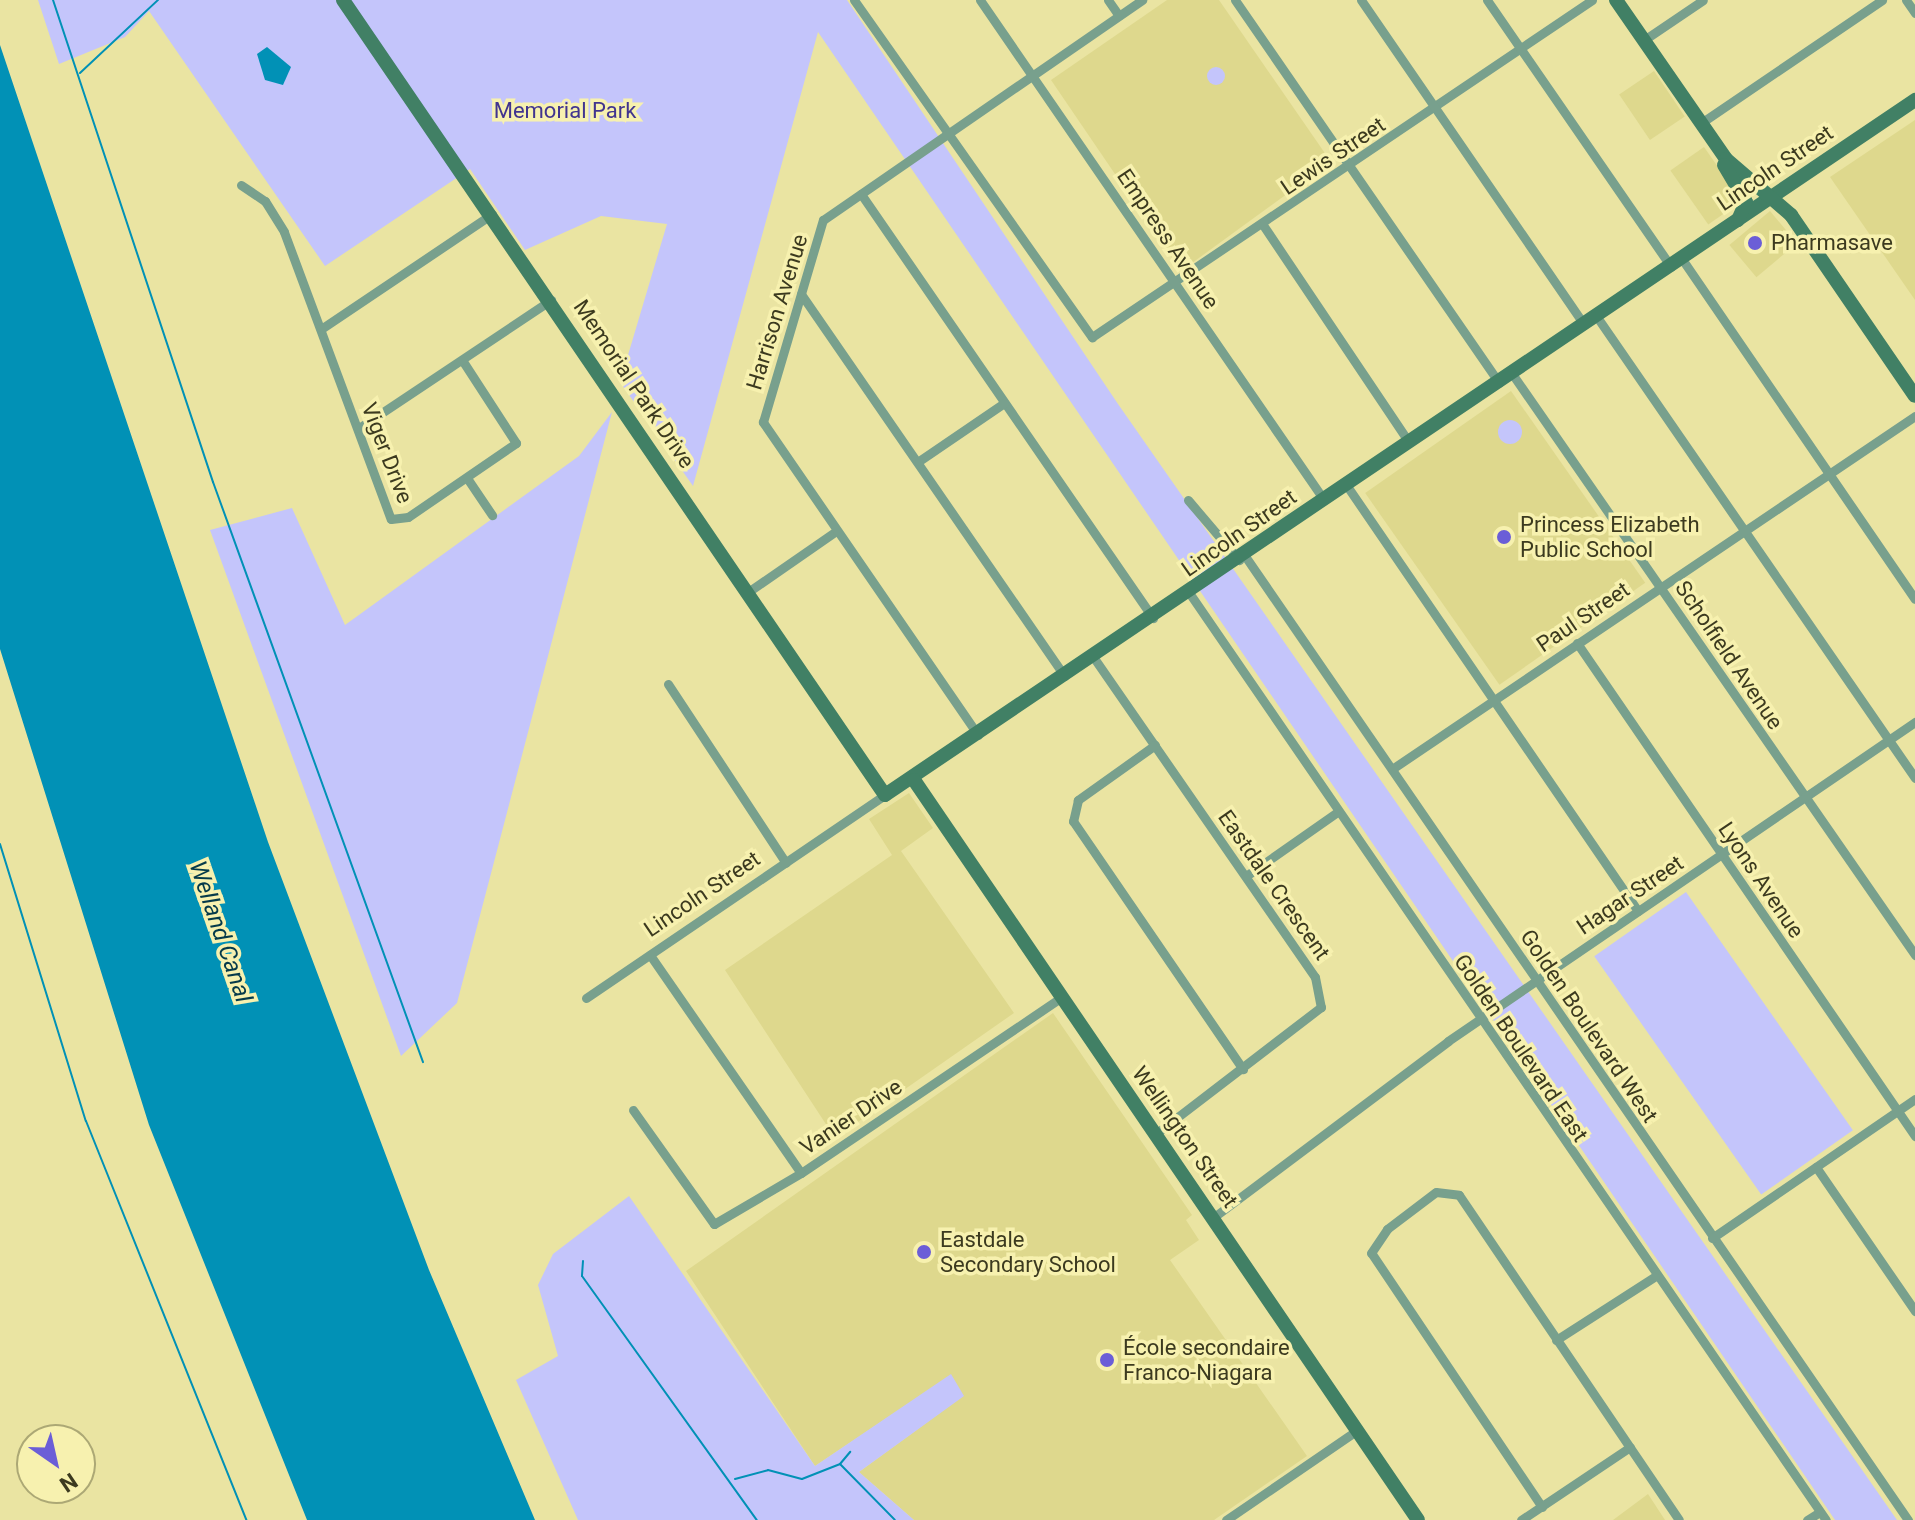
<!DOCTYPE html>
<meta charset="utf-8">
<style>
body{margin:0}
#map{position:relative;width:1915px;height:1520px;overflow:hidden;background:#eae4a2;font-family:Roboto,sans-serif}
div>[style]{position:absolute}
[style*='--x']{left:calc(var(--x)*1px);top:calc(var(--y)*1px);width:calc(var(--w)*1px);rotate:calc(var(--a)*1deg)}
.built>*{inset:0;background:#ded88d;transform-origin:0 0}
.green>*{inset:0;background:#c4c5fb;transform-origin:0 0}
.round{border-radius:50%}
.water>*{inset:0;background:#0191b6}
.stream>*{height:2px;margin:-1px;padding:0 1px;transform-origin:1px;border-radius:1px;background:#0191b6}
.street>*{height:9px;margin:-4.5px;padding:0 4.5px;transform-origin:4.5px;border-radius:4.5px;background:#78a08d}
.secondary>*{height:14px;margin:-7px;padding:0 7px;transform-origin:7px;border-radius:7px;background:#418065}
.dots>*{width:22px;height:22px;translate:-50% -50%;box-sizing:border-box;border:4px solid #f7f1af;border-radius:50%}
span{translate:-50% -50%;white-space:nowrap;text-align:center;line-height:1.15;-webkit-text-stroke:7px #f7f1af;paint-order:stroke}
.park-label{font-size:22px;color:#41348f}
.street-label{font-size:22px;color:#3c3a1f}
.poi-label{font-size:22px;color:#3c3a1f}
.left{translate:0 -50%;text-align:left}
.water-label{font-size:24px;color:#053a4a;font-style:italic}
.north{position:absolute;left:16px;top:1424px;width:80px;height:80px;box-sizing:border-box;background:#f7f1af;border:2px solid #aca875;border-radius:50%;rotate:146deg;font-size:22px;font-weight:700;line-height:32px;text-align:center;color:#3c3a1f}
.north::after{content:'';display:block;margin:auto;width:28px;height:36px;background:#6b5ed7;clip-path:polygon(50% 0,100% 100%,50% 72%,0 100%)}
</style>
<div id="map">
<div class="built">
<i style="clip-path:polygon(1167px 0,1219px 0,1331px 162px,1181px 271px,1051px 80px)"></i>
<i style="left:1654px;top:71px;width:55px;height:42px;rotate:56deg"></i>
<i style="clip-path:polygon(1915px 120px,1915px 300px,1830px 177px)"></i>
<i style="left:1704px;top:147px;width:66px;height:41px;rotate:55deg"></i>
<i style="left:1770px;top:211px;width:42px;height:53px;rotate:50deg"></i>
<i style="left:1511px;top:391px;width:234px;height:178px;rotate:55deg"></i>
<i style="clip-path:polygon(909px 793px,933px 828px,901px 851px,1014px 1013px,835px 1138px,725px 970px,892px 855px,869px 819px)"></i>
<i style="clip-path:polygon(1053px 1013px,1192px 1215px,1186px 1220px,1199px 1240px,1170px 1260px,1307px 1456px,1214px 1520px,914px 1520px,859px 1472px,963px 1396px,951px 1375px,815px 1466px,686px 1271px)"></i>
<i style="clip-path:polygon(1648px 1494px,1665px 1520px,1613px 1520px)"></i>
</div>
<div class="green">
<i style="clip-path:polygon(38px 0,847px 0,1118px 404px,1897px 1520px,1835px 1520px,818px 32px,693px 486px,620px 382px,667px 224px,601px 216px,525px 250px,470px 169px,325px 266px,149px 11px,125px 37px,59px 64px)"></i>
<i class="round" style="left:1207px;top:67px;width:18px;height:18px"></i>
<i style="clip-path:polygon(612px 412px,457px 1003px,401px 1056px,210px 530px,292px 508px,345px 625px,579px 456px)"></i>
<i class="round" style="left:1498px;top:420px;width:24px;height:24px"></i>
<i style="left:1686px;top:892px;width:291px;height:112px;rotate:55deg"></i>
<i style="clip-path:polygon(629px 1196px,815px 1466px,951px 1374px,964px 1396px,859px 1472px,914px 1520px,578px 1520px,516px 1380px,558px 1356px,538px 1285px,553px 1254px)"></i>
</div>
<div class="water">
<i style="clip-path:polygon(0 45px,268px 842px,429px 1270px,535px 1520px,307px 1520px,149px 1125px,0 649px)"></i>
<i style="clip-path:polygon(267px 47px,291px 67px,283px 85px,265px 80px,257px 54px)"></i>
</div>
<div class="stream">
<i style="--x:53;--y:0;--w:508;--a:71.64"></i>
<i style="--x:213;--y:482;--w:617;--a:70.1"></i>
<i style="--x:80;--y:73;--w:107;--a:-43.1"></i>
<i style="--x:0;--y:844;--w:290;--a:72.8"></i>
<i style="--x:86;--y:1121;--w:430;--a:68.1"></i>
<i style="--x:583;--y:1261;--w:15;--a:94"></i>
<i style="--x:582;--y:1276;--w:300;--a:54.4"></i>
<i style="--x:840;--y:1464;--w:78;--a:45.5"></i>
<i style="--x:735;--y:1479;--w:34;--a:-15"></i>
<i style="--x:768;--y:1470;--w:35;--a:15"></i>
<i style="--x:802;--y:1479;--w:41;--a:-21.5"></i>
<i style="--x:840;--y:1464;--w:16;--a:-50"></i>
</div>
<div class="street">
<i style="--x:854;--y:0;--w:413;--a:54.8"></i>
<i style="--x:1092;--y:337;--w:603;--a:-33.98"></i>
<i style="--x:980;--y:0;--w:607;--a:55.47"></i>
<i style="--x:1108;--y:0;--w:19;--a:55"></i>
<i style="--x:1235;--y:0;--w:465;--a:55.4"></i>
<i style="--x:1361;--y:0;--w:394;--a:55.5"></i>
<i style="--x:1487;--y:0;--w:324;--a:55.4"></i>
<i style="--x:1906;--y:0;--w:16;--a:55"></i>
<i style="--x:1644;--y:40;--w:71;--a:-34.1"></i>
<i style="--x:1701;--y:123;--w:219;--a:-34.2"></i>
<i style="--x:241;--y:185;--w:29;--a:34"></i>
<i style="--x:265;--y:201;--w:36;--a:58"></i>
<i style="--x:284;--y:232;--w:306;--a:69.6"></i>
<i style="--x:391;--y:519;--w:17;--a:-7"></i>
<i style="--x:408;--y:517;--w:131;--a:-34.4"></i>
<i style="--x:516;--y:443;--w:99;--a:-123"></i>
<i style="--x:861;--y:194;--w:515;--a:55.45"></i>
<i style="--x:1263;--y:225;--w:262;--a:56.1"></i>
<i style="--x:1682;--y:259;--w:412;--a:55.6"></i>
<i style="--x:801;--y:294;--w:464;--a:55.4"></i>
<i style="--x:1597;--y:317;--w:560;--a:55.4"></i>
<i style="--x:321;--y:329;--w:206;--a:-33.9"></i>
<i style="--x:1513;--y:375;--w:706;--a:55.27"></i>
<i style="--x:359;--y:428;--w:231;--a:-33.7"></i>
<i style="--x:919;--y:461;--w:103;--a:-34.3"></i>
<i style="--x:467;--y:478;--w:45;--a:56"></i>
<i style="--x:1347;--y:486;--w:515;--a:55.6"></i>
<i style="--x:1188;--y:500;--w:79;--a:49.6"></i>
<i style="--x:1245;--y:556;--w:1170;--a:55.48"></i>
<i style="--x:748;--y:592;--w:107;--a:-34.7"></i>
<i style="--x:1190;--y:594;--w:1123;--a:55.52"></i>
<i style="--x:1577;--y:643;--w:598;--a:55.57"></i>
<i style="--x:1094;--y:658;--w:388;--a:55.3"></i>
<i style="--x:1315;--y:977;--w:31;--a:79"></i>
<i style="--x:1321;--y:1007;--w:207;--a:142.5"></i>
<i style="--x:668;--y:684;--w:214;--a:56.6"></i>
<i style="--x:978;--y:735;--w:380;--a:-124.5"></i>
<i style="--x:763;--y:422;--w:211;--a:-73.5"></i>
<i style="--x:823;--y:220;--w:388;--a:-34.6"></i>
<i style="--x:1155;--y:745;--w:95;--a:144.5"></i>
<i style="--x:1078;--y:800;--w:22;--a:103"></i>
<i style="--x:1073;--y:821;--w:301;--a:55.6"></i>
<i style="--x:1392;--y:769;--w:631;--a:-34.02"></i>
<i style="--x:1246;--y:876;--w:110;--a:-35"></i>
<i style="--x:650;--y:955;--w:265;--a:55.3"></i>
<i style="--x:801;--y:1173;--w:315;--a:-34"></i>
<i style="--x:586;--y:998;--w:361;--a:-34.2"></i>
<i style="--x:633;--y:1110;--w:140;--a:54.6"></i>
<i style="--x:714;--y:1224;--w:101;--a:-30.4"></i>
<i style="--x:1816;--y:1167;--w:175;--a:55.5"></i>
<i style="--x:1214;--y:1217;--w:293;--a:-36.9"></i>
<i style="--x:1448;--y:1041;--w:566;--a:-34.34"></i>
<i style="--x:1712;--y:1238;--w:246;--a:-34.4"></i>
<i style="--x:1556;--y:1340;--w:117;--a:-32.7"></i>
<i style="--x:1542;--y:1507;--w:306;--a:-123.9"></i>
<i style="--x:1371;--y:1253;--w:29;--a:-56"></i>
<i style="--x:1387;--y:1229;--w:61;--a:-37.1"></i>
<i style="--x:1436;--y:1192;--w:23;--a:7"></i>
<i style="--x:1459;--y:1195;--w:392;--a:55.9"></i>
<i style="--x:1226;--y:1520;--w:158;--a:-34.4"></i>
<i style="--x:1521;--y:1520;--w:131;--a:-33.8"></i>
<i style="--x:1807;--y:1520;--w:15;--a:-32"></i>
</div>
<div class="secondary">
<i style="--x:343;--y:0;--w:962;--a:55.72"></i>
<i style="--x:885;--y:795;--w:1243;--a:-34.01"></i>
<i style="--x:1616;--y:0;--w:193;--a:55.3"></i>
<i style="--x:1726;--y:159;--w:86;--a:40.7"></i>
<i style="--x:1791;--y:215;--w:219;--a:55.6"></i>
<i style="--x:1724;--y:165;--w:43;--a:59.3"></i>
<i style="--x:1746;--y:202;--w:20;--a:114"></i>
<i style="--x:914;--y:780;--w:895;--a:55.74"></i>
</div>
<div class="dots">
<i style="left:1755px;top:243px;background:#6b5ed7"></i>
<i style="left:1504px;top:537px;background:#6b5ed7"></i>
<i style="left:924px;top:1252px;background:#6b5ed7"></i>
<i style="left:1107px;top:1360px;background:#6b5ed7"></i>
</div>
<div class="park-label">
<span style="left:565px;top:111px">Memorial Park</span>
</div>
<div class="street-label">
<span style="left:1333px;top:156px;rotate:-34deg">Lewis Street</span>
<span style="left:1775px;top:168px;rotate:-34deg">Lincoln Street</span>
<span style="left:1168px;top:239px;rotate:56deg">Empress Avenue</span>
<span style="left:777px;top:312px;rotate:-73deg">Harrison Avenue</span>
<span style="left:634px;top:384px;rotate:56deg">Memorial Park Drive</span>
<span style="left:387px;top:453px;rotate:69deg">Viger Drive</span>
<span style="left:1239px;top:533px;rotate:-35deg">Lincoln Street</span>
<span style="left:1583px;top:617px;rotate:-34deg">Paul Street</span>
<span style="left:1729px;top:655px;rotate:56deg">Scholfield Avenue</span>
<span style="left:1761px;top:880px;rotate:56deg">Lyons Avenue</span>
<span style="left:1274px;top:885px;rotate:55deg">Eastdale Crescent</span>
<span style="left:702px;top:894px;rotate:-34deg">Lincoln Street</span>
<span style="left:1630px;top:895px;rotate:-34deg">Hagar Street</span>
<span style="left:1589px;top:1026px;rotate:56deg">Golden Boulevard West</span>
<span style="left:1521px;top:1048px;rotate:56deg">Golden Boulevard East</span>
<span style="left:851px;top:1117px;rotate:-34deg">Vanier Drive</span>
<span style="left:1185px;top:1137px;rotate:55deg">Wellington Street</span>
</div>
<div class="poi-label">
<span class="left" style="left:1771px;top:243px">Pharmasave</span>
<span class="left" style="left:1520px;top:537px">Princess Elizabeth<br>Public School</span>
<span class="left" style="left:940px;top:1252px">Eastdale<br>Secondary School</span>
<span class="left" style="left:1123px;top:1360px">École secondaire<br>Franco-Niagara</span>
</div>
<div class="water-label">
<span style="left:220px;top:932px;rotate:71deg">Welland Canal</span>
</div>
<div class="north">N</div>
</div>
